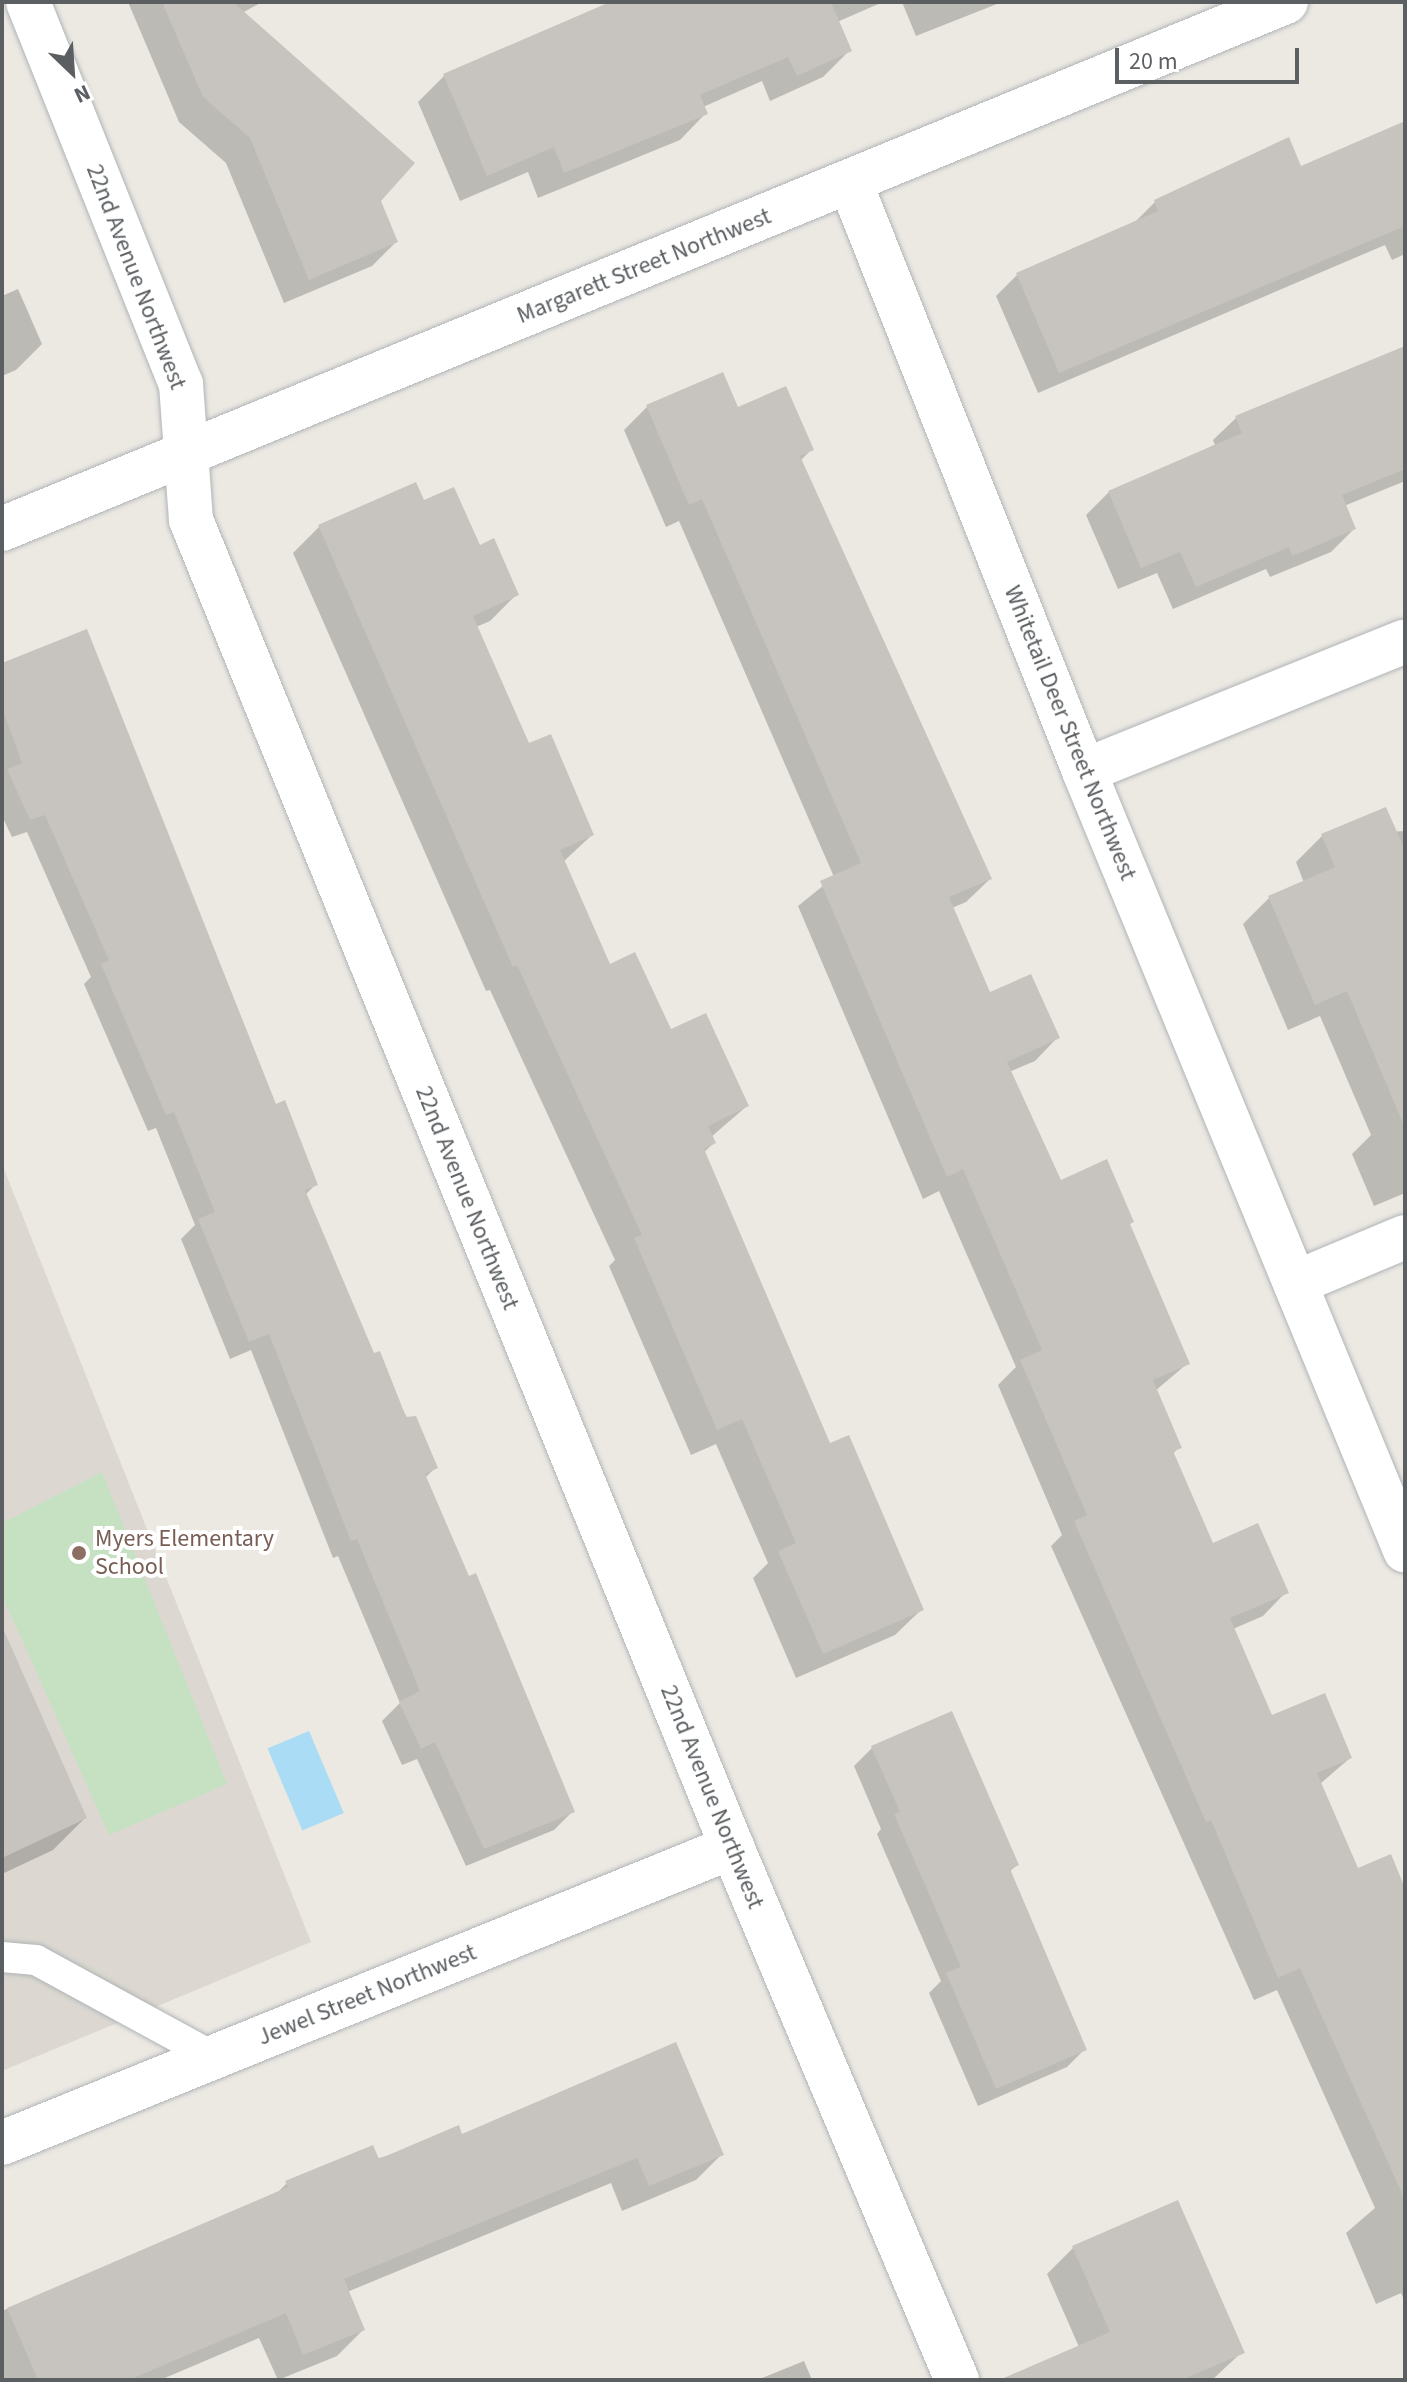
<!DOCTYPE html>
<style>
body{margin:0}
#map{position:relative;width:1407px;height:2382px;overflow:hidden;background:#ece9e3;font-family:"Source Sans 3",sans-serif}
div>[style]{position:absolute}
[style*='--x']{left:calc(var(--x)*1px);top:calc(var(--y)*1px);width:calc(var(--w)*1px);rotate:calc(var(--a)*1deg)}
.education>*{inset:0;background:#dcd8d1}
.green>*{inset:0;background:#c5e1c2}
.water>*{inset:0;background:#aadcf5;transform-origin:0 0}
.shadow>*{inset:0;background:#0003}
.building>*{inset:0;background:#c7c4bf}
.roads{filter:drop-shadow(0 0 2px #b0b4b7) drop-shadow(0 0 2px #b0b4b7)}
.lane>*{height:30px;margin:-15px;padding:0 15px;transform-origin:15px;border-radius:15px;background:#fff}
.street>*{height:44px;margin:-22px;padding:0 22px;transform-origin:22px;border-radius:22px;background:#fff}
.dots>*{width:22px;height:22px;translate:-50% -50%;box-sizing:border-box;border:4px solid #fff;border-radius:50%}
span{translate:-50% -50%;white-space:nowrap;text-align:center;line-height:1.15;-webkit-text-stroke:8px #fff;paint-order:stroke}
.street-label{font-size:24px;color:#5b5f62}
.education-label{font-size:24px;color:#785e54}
.left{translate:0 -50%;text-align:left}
.frame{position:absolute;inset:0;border:4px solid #5b5f62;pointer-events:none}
.north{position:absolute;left:32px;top:32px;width:80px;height:80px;-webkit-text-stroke:6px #fff;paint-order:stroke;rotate:155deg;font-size:22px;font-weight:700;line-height:32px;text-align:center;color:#5b5f62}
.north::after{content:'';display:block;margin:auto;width:28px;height:36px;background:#5b5f62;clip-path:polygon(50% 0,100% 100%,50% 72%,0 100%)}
.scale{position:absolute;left:1115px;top:48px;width:184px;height:36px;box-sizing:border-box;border:4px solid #5b5f62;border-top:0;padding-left:10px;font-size:24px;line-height:28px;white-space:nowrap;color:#5b5f62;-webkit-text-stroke:6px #fff;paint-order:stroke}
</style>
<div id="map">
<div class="education">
<i style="clip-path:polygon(2px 1164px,311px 1942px,2px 2071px)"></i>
</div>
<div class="green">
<i style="clip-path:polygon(102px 1472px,227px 1784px,109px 1835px,2px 1595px,2px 1523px)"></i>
</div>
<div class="water">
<i style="left:309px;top:1731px;width:89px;height:45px;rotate:67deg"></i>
</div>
<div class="shadow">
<i style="clip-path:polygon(128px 2px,262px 2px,242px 13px,378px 201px,396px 242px,372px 266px,284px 303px,226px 163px,179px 122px)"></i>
<i style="clip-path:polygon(611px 2px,883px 2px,837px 22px,849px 51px,823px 77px,770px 101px,762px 81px,703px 107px,706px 113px,680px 140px,538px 198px,528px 172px,460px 201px,418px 102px,444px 76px)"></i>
<i style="clip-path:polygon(902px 2px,1002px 2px,916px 36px)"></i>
<i style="clip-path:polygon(1405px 123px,1405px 254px,1392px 260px,1385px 245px,1038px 393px,996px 296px,1017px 275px,1134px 223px,1155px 202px,1300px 168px)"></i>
<i style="clip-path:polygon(18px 289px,42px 344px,16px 370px,2px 376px,2px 296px)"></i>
<i style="clip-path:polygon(1405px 364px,1405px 481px,1344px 506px,1354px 529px,1331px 552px,1270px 577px,1266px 569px,1173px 609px,1157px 573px,1118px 589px,1086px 515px,1109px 492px,1215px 445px,1213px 440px,1236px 418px)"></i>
<i style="clip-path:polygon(647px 407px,737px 410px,812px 449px,800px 461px,990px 879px,966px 902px,952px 908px,989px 995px,1058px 1037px,1035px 1061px,1009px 1072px,1060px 1182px,1128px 1225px,1188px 1363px,1155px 1391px,1180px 1447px,1172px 1454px,1212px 1545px,1286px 1592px,1263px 1616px,1233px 1629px,1271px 1718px,1350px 1758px,1320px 1784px,1357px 1871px,1405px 1893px,1405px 2302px,1401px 2293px,1376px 2304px,1346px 2233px,1375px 2208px,1277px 1990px,1254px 2000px,1051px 1546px,1062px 1535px,998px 1385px,1016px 1367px,939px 1191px,923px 1199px,798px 906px,834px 877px,679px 521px,666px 527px,624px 430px)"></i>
<i style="clip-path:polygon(423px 502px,479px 547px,516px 595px,490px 621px,476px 627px,528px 745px,592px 835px,563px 862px,609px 967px,747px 1106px,711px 1137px,714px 1143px,703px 1153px,829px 1446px,922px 1609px,895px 1635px,796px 1678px,753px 1578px,768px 1563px,716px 1444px,691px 1455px,609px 1266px,615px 1260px,490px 990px,486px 991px,293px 553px,319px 527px)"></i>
<i style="clip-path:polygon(2px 665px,275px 1106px,316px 1184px,305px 1195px,373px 1356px,435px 1468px,424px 1479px,573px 1811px,554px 1830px,466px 1866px,417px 1759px,402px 1765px,382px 1721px,400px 1703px,338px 1556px,333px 1558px,251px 1350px,230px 1359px,181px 1239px,195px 1225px,156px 1128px,148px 1131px,84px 984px,91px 977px,27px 832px,12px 837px,2px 816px)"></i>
<i style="clip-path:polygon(1405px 831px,1405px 1193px,1374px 1206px,1352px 1154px,1371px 1135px,1320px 1016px,1288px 1030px,1243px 924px,1269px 898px,1304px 883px,1296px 862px,1322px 836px)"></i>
<i style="clip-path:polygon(2px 1631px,85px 1818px,53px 1850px,2px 1874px)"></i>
<i style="clip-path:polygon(872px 1748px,1017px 1865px,1009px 1872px,1085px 2049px,1067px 2067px,978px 2106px,929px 1993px,941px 1981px,877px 1834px,881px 1829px,854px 1766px)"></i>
<i style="clip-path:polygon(461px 2136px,722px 2154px,696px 2180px,622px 2211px,611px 2183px,347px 2292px,363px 2330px,337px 2356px,278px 2380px,259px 2338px,160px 2380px,2px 2380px,2px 2311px,274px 2196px,287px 2183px)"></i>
<i style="clip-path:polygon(1073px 2248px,1242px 2352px,1212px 2380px,1055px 2380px,1079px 2347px,1047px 2274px)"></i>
<i style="clip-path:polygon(804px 2361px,812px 2380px,757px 2380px)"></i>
</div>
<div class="building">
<i style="clip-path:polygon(162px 2px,233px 2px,415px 163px,381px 201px,398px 242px,309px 280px,250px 138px,203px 97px)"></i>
<i style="clip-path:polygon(610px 2px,831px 2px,852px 51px,797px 76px,788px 57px,700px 95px,708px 114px,564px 173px,554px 147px,487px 176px,443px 74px)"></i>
<i style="clip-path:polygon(1405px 121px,1405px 226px,1059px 373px,1016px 273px,1158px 211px,1154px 200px,1289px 137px,1301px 166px)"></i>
<i style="clip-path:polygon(1405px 346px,1405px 469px,1342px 495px,1356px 529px,1292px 556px,1289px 547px,1196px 587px,1180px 552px,1141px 568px,1108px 491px,1242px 433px,1235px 416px)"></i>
<i style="clip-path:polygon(723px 372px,738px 407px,786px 386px,814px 450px,800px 456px,992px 879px,949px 897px,990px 992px,1031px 974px,1060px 1038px,1007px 1062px,1061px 1180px,1107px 1159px,1134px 1222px,1130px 1224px,1190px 1364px,1153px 1380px,1182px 1448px,1173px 1451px,1213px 1543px,1258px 1523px,1289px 1593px,1230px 1618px,1272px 1715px,1325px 1693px,1352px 1758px,1317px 1773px,1358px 1868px,1391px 1854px,1405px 1888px,1405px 2200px,1300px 1968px,1278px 1978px,1211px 1820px,1206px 1822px,1074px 1521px,1087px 1515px,1020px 1360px,1042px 1350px,963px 1169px,947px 1177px,820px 881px,861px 863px,702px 499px,689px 505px,646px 405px)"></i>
<i style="clip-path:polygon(416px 482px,424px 500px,454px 487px,480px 545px,494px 538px,519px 595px,473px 616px,529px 743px,551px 734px,594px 835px,560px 850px,610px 964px,635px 952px,671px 1029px,706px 1013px,749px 1106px,708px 1126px,716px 1143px,704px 1149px,830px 1443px,849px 1435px,924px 1610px,823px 1654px,778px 1551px,796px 1543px,742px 1419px,717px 1430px,634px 1238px,642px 1235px,517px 965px,513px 967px,318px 525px)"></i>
<i style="clip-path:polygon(87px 629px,276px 1104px,285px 1100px,318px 1185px,305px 1190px,374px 1353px,380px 1351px,406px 1417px,416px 1416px,438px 1468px,425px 1474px,469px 1576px,476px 1573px,575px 1812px,484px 1849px,435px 1742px,421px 1749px,399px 1702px,420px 1691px,357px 1539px,351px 1541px,269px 1334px,249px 1342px,198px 1219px,215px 1212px,174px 1112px,166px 1115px,101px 964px,109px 960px,45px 815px,30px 820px,7px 769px,22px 763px,2px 708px,2px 663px)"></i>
<i style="clip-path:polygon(1386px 807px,1405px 850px,1405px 1128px,1347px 991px,1315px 1005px,1268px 896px,1335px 867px,1321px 834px)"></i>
<i style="clip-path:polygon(2px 1626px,87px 1818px,2px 1858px)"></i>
<i style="clip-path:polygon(952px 1711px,1019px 1865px,1010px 1869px,1087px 2050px,996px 2089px,946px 1973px,961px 1967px,894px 1814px,900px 1812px,871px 1746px)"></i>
<i style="clip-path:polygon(676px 2042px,724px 2155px,649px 2186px,637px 2158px,344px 2279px,365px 2330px,303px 2355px,286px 2313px,129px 2380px,38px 2380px,7px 2308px,288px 2187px,285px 2181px,373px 2145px,379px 2159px,459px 2125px,462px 2134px)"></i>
<i style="clip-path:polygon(1178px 2200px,1245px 2353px,1181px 2380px,999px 2380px,1110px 2332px,1072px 2246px)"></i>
</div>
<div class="roads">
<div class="lane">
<i style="--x:2;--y:1957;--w:34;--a:5"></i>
<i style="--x:36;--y:1960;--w:203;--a:28.6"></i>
</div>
<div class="street">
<i style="--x:28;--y:2;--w:412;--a:68.2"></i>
<i style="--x:181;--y:384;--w:136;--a:85.8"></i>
<i style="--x:191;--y:520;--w:1433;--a:67.82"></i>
<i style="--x:732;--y:1847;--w:579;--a:67.11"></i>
<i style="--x:850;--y:182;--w:634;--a:68.33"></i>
<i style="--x:1084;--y:771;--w:843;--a:67.61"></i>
<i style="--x:2;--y:529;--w:1388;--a:-22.32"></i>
<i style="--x:1084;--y:771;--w:346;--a:-22"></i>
<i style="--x:1295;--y:1283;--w:119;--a:-22.7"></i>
<i style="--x:2;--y:2143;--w:788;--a:-22.07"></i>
</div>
</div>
<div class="dots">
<i style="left:79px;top:1553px;background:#8d6e63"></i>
</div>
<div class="street-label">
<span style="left:644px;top:266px;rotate:-22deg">Margarett Street Northwest</span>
<span style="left:136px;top:277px;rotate:69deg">22nd Avenue Northwest</span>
<span style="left:1070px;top:733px;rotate:68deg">Whitetail Deer Street Northwest</span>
<span style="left:467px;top:1198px;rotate:68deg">22nd Avenue Northwest</span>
<span style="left:712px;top:1797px;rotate:68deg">22nd Avenue Northwest</span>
<span style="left:367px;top:1995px;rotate:-22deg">Jewel Street Northwest</span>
</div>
<div class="education-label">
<span class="left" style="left:95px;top:1553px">Myers Elementary<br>School</span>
</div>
<div class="frame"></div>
<div class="north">N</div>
<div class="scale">20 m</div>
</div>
